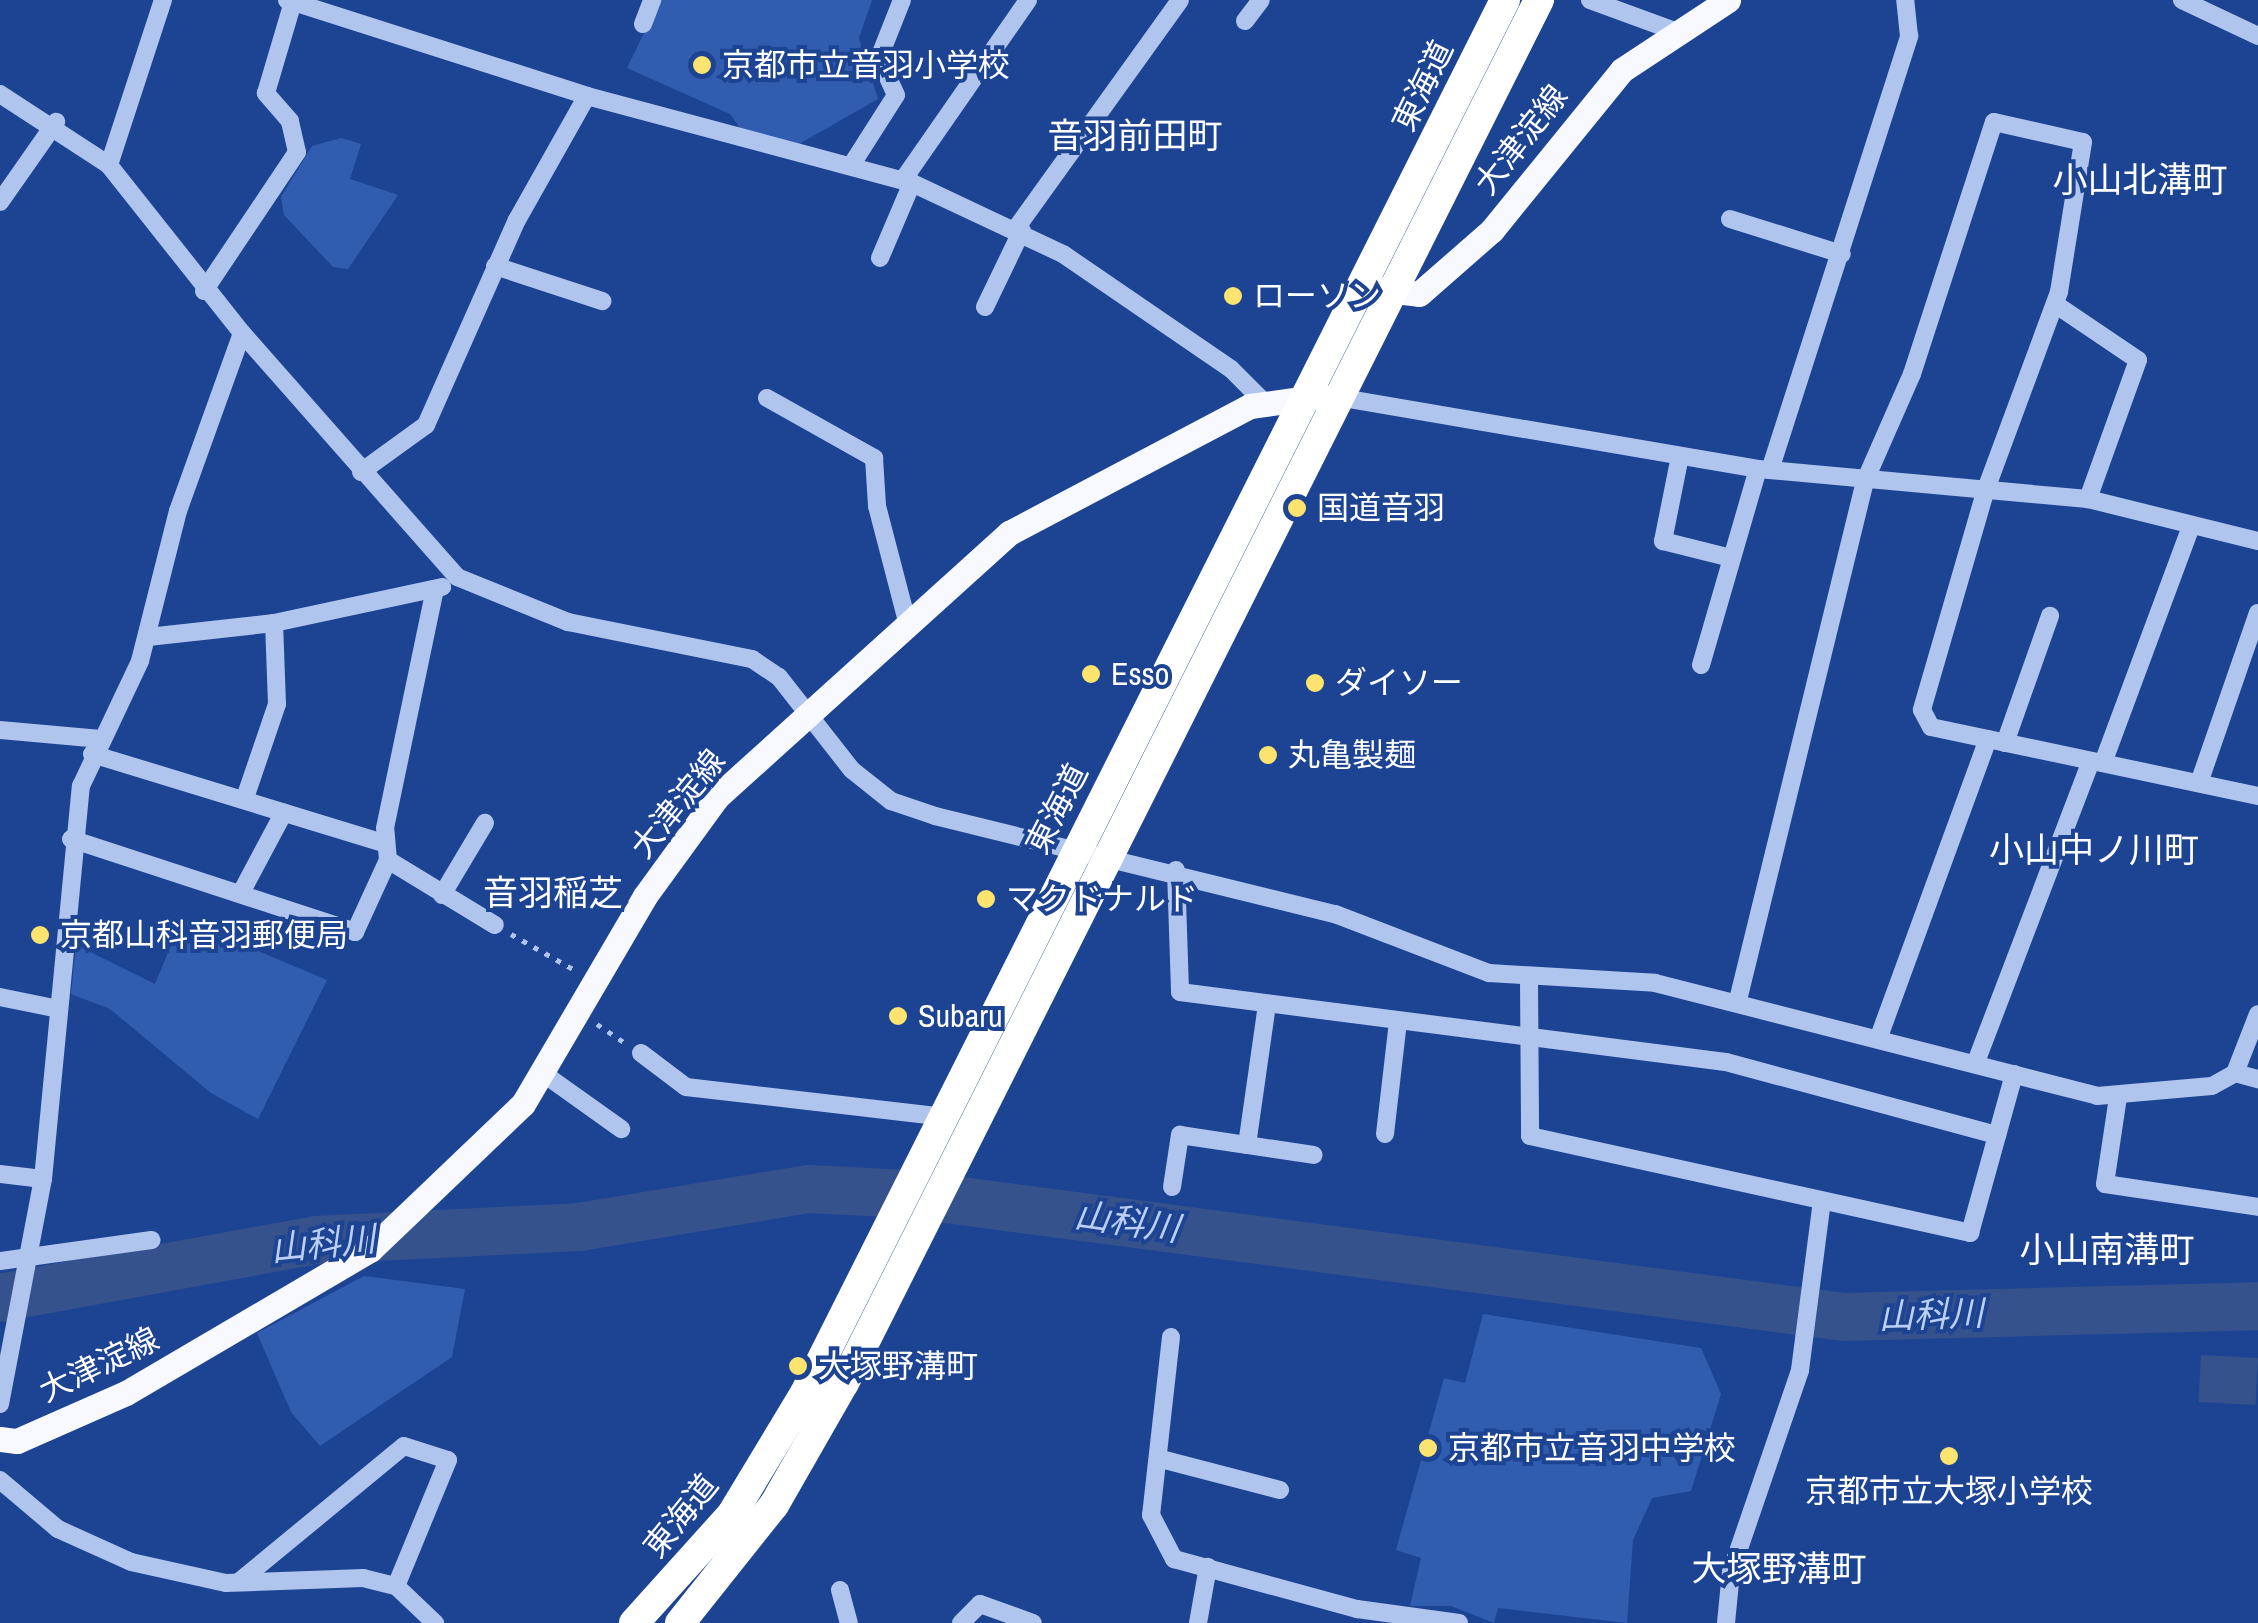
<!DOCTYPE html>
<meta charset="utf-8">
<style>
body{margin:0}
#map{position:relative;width:2258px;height:1623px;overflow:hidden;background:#1d4493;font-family:"Archivo Narrow","Noto Sans JP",sans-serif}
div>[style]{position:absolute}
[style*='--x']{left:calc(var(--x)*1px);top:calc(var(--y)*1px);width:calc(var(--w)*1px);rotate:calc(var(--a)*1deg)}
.green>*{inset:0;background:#315db1}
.water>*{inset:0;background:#36528c;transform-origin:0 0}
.river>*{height:48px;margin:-24px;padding:0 24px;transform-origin:24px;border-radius:24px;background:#36528c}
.path>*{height:5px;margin-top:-2.5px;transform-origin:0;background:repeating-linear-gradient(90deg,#afc5ee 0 5px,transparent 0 13px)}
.minor>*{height:18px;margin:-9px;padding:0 9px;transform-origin:9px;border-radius:9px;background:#afc5ee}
.major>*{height:25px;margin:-12.5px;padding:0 12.5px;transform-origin:12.5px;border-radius:12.5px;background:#f7f9ff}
.highway>*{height:30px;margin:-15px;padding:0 15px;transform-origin:15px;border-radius:15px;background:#fff}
.dots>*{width:28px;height:28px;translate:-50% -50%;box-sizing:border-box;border:5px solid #1d4493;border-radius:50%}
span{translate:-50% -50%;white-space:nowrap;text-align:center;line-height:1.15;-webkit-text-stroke:8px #1d4493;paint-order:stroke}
.poi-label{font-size:32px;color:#fff}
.left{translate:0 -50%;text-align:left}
.street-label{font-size:32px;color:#fff}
.neighbourhood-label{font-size:35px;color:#fff}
.water-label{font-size:35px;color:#bcd0f5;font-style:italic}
</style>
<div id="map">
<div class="green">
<i style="clip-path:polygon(660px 0,872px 0,859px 38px,878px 99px,799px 144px,742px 131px,730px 114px,627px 68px)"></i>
<i style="clip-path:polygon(341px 138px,361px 144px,350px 179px,398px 195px,348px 269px,333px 267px,284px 215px,281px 197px,312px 146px)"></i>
<i style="clip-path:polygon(182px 919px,327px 980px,258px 1119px,211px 1093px,110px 1009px,71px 994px,76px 945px,155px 984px)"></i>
<i style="clip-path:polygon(364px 1276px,465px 1289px,452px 1357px,320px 1446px,291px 1412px,257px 1333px)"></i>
<i style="clip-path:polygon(1483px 1314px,1701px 1348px,1721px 1394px,1691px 1491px,1652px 1498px,1633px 1540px,1627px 1623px,1498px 1608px,1494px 1623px,1451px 1606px,1410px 1606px,1421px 1558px,1396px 1550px,1444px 1378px,1465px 1383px)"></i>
</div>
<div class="water">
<i style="left:2201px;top:1355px;width:57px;height:47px;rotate:3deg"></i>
</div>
<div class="river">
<i style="--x:0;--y:1298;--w:320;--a:-10.4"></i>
<i style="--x:315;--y:1240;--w:264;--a:-2.8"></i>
<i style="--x:579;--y:1227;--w:233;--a:-9.4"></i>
<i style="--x:809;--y:1189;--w:99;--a:2.9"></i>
<i style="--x:908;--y:1194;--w:944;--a:7.49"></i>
<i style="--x:1844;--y:1317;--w:414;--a:-1.5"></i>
</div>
<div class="path">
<i style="--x:511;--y:934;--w:73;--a:29.4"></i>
<i style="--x:597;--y:1024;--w:34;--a:34"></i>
</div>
<div class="minor">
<i style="--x:287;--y:0;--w:315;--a:17.7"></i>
<i style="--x:587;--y:96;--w:336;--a:15"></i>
<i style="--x:912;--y:183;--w:167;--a:25.2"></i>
<i style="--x:1063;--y:254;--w:204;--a:34.4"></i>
<i style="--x:1231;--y:369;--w:45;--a:45"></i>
<i style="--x:1590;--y:0;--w:96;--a:20.1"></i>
<i style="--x:2182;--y:0;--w:84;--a:25.3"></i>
<i style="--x:1245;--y:21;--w:26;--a:-53"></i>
<i style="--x:643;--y:24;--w:26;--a:-69"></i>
<i style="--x:0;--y:94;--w:130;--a:33.1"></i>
<i style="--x:854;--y:161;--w:78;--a:-57.5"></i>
<i style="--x:896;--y:95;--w:41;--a:-114.7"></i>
<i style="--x:879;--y:58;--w:62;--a:-68.4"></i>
<i style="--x:903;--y:180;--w:219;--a:-55.2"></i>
<i style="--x:0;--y:202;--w:98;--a:-55"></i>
<i style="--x:1730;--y:219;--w:117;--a:17.4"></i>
<i style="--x:1017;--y:227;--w:279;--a:-54.3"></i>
<i style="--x:880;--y:258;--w:82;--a:-66.9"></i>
<i style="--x:495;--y:266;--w:113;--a:18.1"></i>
<i style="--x:204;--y:291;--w:167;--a:-56.2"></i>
<i style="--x:297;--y:152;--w:32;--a:-103"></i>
<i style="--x:290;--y:121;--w:37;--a:-131"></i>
<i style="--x:266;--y:93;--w:95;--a:-73.5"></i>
<i style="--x:2055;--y:304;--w:100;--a:34"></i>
<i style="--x:2138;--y:360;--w:148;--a:109.8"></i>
<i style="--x:985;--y:307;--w:85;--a:-64.3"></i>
<i style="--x:242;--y:333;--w:325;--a:48.6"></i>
<i style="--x:457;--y:577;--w:120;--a:22.1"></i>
<i style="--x:568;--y:622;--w:188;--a:11.4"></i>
<i style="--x:752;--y:659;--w:32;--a:34"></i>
<i style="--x:779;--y:677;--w:118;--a:51.9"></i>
<i style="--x:852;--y:770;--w:50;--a:38.5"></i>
<i style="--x:891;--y:801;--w:46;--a:18.8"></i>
<i style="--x:935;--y:816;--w:412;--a:13.8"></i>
<i style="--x:1335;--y:914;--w:165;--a:21"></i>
<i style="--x:1489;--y:973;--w:166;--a:3.4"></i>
<i style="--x:1655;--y:983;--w:456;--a:14.3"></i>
<i style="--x:2097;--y:1096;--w:115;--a:-5"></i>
<i style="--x:2212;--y:1086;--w:26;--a:-29"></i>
<i style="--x:2235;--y:1073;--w:63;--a:-68.7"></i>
<i style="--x:1337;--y:397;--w:427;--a:9.7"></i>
<i style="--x:1758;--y:469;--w:331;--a:5.2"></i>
<i style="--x:2088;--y:499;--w:175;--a:13.9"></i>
<i style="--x:767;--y:398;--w:123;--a:29.3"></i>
<i style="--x:874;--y:458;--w:48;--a:86.4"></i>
<i style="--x:877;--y:506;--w:119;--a:75.4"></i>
<i style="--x:1680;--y:456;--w:87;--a:101.3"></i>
<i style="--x:1663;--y:541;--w:66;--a:14"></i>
<i style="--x:1770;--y:470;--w:456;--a:-72.2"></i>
<i style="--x:1909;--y:36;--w:36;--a:-96"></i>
<i style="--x:361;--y:472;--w:80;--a:-35.9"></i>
<i style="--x:426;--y:425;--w:224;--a:-66.1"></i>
<i style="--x:517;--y:220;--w:142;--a:-60.6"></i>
<i style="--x:148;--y:637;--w:127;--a:-6.3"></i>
<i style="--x:274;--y:623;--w:172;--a:-12.1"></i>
<i style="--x:1701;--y:665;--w:204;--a:-73.8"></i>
<i style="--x:0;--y:730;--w:101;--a:5.1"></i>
<i style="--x:2005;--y:743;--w:135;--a:-70.5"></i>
<i style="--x:92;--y:754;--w:305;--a:17"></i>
<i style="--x:2103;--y:763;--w:253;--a:-69.6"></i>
<i style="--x:2199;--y:783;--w:180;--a:-70.9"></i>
<i style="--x:245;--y:798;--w:99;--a:-71.2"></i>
<i style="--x:277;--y:704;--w:81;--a:-92.1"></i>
<i style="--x:71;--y:839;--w:299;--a:18.1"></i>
<i style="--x:355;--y:932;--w:79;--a:-65.4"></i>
<i style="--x:388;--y:860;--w:32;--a:-95"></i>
<i style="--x:385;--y:828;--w:240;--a:-78.2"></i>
<i style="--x:388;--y:860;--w:125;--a:31.3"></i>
<i style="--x:1176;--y:870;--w:122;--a:88.1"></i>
<i style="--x:1180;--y:992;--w:550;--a:7.31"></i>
<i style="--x:1726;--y:1062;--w:281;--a:15.1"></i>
<i style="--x:242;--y:891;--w:89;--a:-62"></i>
<i style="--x:442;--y:895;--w:84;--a:-59.2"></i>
<i style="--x:1529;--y:980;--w:156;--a:89.6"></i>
<i style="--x:1530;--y:1136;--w:451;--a:12.4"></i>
<i style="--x:1970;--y:1233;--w:165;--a:-74.5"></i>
<i style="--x:0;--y:997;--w:60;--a:11.5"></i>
<i style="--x:1738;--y:1000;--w:534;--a:-76.25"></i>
<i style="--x:1865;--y:481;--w:117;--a:-66.3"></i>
<i style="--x:1912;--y:374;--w:265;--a:-72"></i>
<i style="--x:1994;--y:122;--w:91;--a:12.7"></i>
<i style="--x:2083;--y:142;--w:152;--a:99.1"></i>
<i style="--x:2059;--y:292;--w:210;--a:110.3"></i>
<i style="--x:1986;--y:489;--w:230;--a:106.2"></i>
<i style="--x:1922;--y:710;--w:19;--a:62"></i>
<i style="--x:1931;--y:727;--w:334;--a:11.9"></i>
<i style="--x:1880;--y:1034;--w:314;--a:-69.9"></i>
<i style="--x:641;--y:1053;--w:56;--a:37.1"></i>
<i style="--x:686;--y:1087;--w:263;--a:6.6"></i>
<i style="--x:1976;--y:1062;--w:322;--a:-69.1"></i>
<i style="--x:2235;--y:1073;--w:24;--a:15"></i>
<i style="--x:544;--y:1074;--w:95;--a:35.5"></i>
<i style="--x:2118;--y:1097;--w:88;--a:98.5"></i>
<i style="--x:2105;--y:1184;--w:155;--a:8.5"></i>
<i style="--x:1385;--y:1134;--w:114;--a:-83.4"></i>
<i style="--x:1247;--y:1145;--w:142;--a:-81.9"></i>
<i style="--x:0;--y:1174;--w:43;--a:6.6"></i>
<i style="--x:1172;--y:1187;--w:53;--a:-81.3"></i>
<i style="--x:1180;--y:1135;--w:135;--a:8.5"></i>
<i style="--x:0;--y:1261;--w:153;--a:-7.9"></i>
<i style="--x:1171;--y:1337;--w:179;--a:96.4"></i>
<i style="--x:1151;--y:1515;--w:50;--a:62.4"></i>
<i style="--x:1174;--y:1559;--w:190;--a:15.3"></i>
<i style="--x:1357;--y:1609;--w:103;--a:7.8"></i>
<i style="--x:0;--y:1404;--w:229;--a:-79.2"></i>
<i style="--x:43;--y:1179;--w:395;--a:-84.5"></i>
<i style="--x:81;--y:786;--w:138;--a:-64.7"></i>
<i style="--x:140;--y:661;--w:155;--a:-75.8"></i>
<i style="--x:178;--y:511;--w:189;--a:-70.2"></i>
<i style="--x:242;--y:333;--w:214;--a:-128.4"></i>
<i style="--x:109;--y:165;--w:174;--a:-71.9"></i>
<i style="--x:1161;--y:1459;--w:123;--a:14.6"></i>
<i style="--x:0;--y:1480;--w:76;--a:40.2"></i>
<i style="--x:58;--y:1529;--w:80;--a:24.3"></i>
<i style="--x:131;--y:1562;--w:97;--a:12.5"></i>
<i style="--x:226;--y:1583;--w:137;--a:-2.1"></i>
<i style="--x:363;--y:1578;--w:34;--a:14"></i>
<i style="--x:396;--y:1586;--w:54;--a:43.5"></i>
<i style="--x:240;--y:1581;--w:212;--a:-39.5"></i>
<i style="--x:404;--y:1446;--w:46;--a:17.7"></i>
<i style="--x:448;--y:1460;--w:136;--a:112.4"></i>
<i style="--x:840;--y:1590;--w:34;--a:75"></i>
<i style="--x:961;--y:1623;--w:27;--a:-45"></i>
<i style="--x:980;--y:1604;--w:56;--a:19.7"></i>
<i style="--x:1198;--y:1623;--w:57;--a:-79.9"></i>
<i style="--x:1726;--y:1623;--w:51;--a:-84.4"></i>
<i style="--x:1731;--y:1572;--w:213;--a:-71.1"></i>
<i style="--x:1800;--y:1370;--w:170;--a:-82.6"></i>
</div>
<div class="major">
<i style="--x:1376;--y:289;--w:43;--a:6.6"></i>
<i style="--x:1419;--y:294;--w:97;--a:-41.2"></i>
<i style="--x:1492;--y:230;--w:206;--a:-50.9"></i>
<i style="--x:1622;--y:70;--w:127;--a:-33.4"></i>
<i style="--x:0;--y:1439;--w:17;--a:7"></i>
<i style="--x:17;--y:1441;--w:119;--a:-23.8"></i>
<i style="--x:126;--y:1393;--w:283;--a:-30.4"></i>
<i style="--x:370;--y:1250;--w:211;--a:-43.7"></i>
<i style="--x:523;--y:1104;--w:241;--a:-59.6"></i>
<i style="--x:645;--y:896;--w:122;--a:-54"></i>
<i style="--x:717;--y:797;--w:394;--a:-42.1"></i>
<i style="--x:1009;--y:533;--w:272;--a:-27.8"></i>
<i style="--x:1250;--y:406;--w:73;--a:-7.9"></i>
</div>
<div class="highway">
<i style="--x:634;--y:1623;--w:147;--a:-48"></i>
<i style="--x:732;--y:1514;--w:141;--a:-58.9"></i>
<i style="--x:805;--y:1393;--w:1559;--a:-63.32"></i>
<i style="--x:680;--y:1623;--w:151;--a:-51.5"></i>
<i style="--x:774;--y:1505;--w:141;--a:-60.2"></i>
<i style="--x:844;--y:1383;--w:1548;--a:-63.32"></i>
</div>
<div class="dots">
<i style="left:702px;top:65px;background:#fde46e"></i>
<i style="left:1233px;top:296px;background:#fde46e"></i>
<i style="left:1297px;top:508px;background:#fde46e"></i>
<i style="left:1091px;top:674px;background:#fde46e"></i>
<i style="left:1315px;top:683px;background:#fde46e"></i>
<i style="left:1268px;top:755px;background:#fde46e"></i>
<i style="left:986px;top:899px;background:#fde46e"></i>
<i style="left:40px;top:935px;background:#fde46e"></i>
<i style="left:898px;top:1016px;background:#fde46e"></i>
<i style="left:798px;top:1366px;background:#fde46e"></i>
<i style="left:1428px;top:1448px;background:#fde46e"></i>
<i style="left:1949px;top:1456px;background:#fde46e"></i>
</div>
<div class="poi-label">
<span class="left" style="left:722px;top:65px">京都市立音羽小学校</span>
<span class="left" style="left:1253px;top:296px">ローソン</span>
<span class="left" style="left:1317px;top:508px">国道音羽</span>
<span class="left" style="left:1111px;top:674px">Esso</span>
<span class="left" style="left:1335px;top:683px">ダイソー</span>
<span class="left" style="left:1288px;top:755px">丸亀製麺</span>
<span class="left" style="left:1006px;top:899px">マクドナルド</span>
<span class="left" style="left:60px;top:935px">京都山科音羽郵便局</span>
<span class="left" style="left:918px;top:1016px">Subaru</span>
<span class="left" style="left:818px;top:1366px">大塚野溝町</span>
<span class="left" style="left:1448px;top:1448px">京都市立音羽中学校</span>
<span style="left:1949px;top:1491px">京都市立大塚小学校</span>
</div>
<div class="street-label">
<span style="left:1423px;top:86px;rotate:-64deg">東海道</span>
<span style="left:1521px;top:140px;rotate:-52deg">大津淀線</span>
<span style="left:678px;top:804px;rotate:-51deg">大津淀線</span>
<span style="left:1057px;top:809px;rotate:-63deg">東海道</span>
<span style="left:99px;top:1365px;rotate:-26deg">大津淀線</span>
<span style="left:681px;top:1516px;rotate:-51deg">東海道</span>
</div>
<div class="neighbourhood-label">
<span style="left:1135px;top:136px">音羽前田町</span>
<span style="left:2140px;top:180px">小山北溝町</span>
<span style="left:2094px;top:850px">小山中ノ川町</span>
<span style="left:553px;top:893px">音羽稲芝</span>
<span style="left:2107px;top:1250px">小山南溝町</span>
<span style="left:1779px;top:1569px">大塚野溝町</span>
</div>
<div class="water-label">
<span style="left:1127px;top:1222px;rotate:8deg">山科川</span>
<span style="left:323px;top:1244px;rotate:-6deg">山科川</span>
<span style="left:1931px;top:1315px;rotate:-2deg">山科川</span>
</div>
</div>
